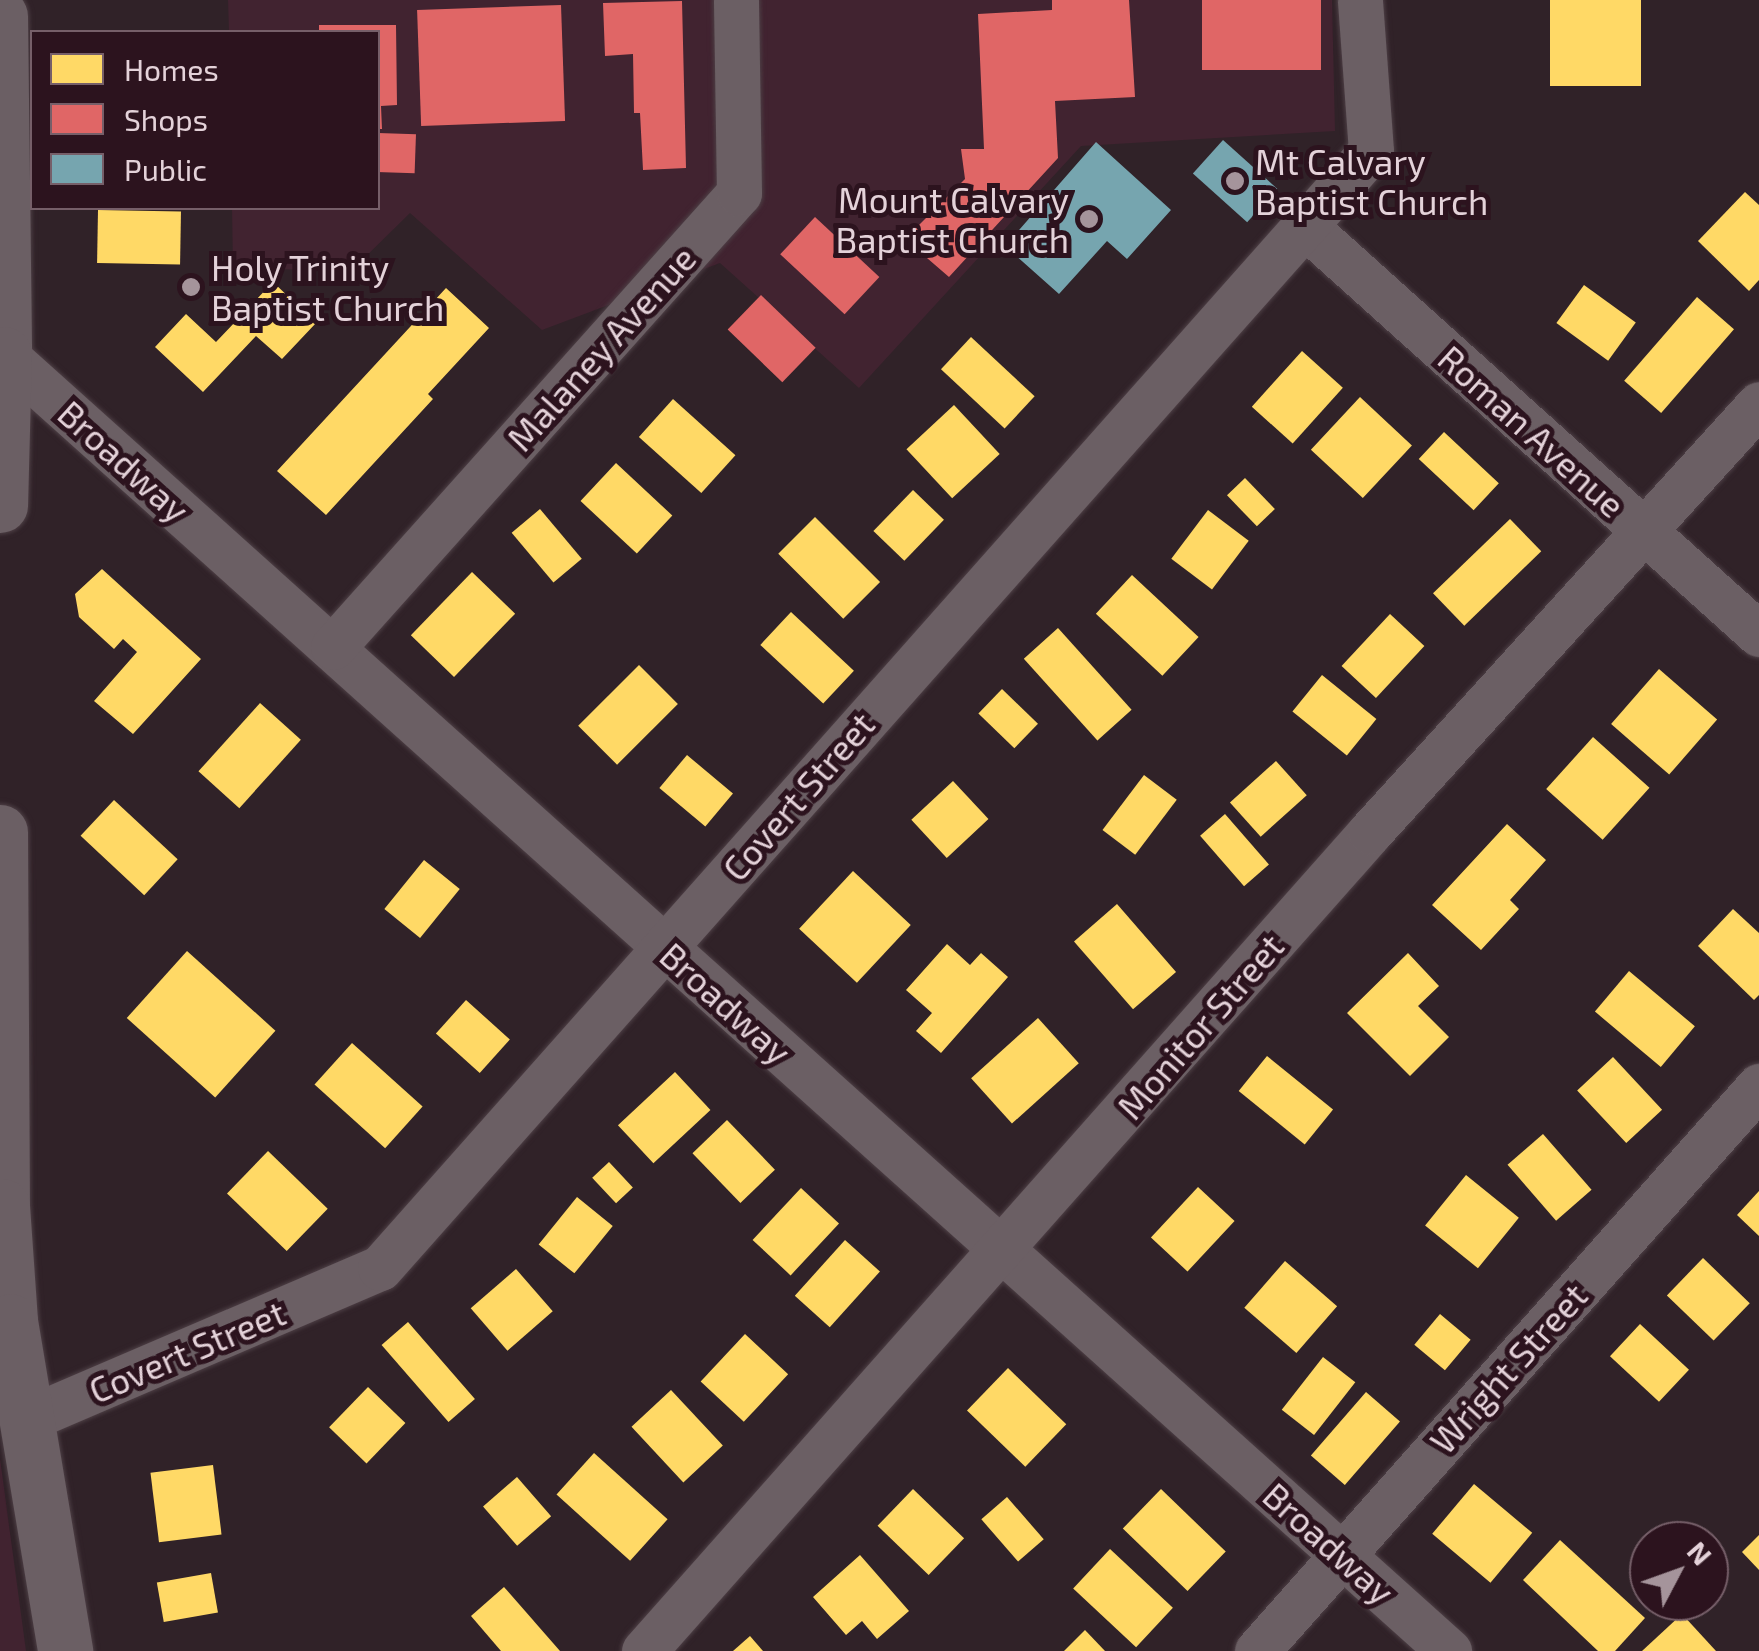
<!DOCTYPE html>
<style>
body{margin:0}
#map{position:relative;width:1759px;height:1651px;overflow:hidden;background:#302228;font-family:"Exo 2",sans-serif}
div>[style]{position:absolute}
[style*='--x']{left:calc(var(--x)*1px);top:calc(var(--y)*1px);width:calc(var(--w)*1px);rotate:calc(var(--a)*1deg)}
.built>*{inset:0;background:#412330}
.homes>*{inset:0;background:#ffd966;transform-origin:0 0}
.shops>*{inset:0;background:#e06666;transform-origin:0 0}
.public>*{inset:0;background:#76a5af;transform-origin:0 0}
.roads{filter:drop-shadow(0 0 2px #4d3f45) drop-shadow(0 0 2px #4d3f45)}
.minor>*{height:45px;margin:-22.5px;padding:0 22.5px;transform-origin:22.5px;border-radius:22.5px;background:#6b5f64}
.tertiary>*{height:55px;margin:-27.5px;padding:0 27.5px;transform-origin:27.5px;border-radius:27.5px;background:#6b5f64}
.dots>*{width:28px;height:28px;translate:-50% -50%;box-sizing:border-box;border:5px solid #2c131e;border-radius:50%}
span{translate:-50% -50%;white-space:nowrap;text-align:center;line-height:1.15;-webkit-text-stroke:10px #2c131e;paint-order:stroke}
.poi-label{font-size:35px;color:#e4d2d9}
.left{translate:0 -50%;text-align:left}
.right{translate:-100% -50%;text-align:right}
.street-label{font-size:35px;color:#e4d2d9}
.legend{position:absolute;left:30px;top:30px;width:350px;height:180px;box-sizing:border-box;background:#2c131e;border:2px solid #765f69;margin:0;padding:12px 18px;list-style:none;font-size:30px;color:#e4d2d9}
.legend li{display:flex;align-items:center;gap:20px;height:50px}
.legend b{width:50px;border:2px solid #765f69}
.north{position:absolute;left:1629px;top:1521px;width:100px;height:100px;box-sizing:border-box;background:#2c131e;border:2px solid #765f69;border-radius:50%;rotate:49deg;font-size:28px;font-weight:700;line-height:40px;text-align:center;color:#e4d2d9}
.north::after{content:'';display:block;margin:auto;width:35px;height:45px;background:#a5949b;clip-path:polygon(50% 0,100% 100%,50% 72%,0 100%)}
</style>
<div id="map">
<div class="built">
<i style="clip-path:polygon(228px 0,1332px 0,1335px 131px,1081px 146px,859px 388px,720px 263px,542px 330px,410px 213px,351px 271px,233px 268px,232px 208px,378px 208px,378px 32px,229px 32px)"></i>
<i style="clip-path:polygon(0 1459px,26px 1651px,0 1651px)"></i>
</div>
<div class="homes">
<i style="left:1550px;top:0;width:91px;height:86px"></i>
<i style="clip-path:polygon(1745px 192px,1759px 205px,1759px 280px,1749px 291px,1698px 241px)"></i>
<i style="left:98px;top:210px;width:83px;height:53px;rotate:1deg"></i>
<i style="clip-path:polygon(273px 282px,316px 323px,282px 359px,256px 336px,203px 392px,155px 347px,186px 314px,216px 342px)"></i>
<i style="left:1584px;top:285px;width:64px;height:47px;rotate:36deg"></i>
<i style="clip-path:polygon(446px 288px,489px 328px,428px 394px,433px 399px,326px 515px,277px 471px)"></i>
<i style="left:1697px;top:297px;width:49px;height:111px;rotate:41deg"></i>
<i style="left:971px;top:337px;width:87px;height:44px;rotate:43deg"></i>
<i style="left:1302px;top:351px;width:55px;height:75px;rotate:42deg"></i>
<i style="left:1360px;top:397px;width:71px;height:72px;rotate:43deg"></i>
<i style="left:673px;top:399px;width:84px;height:51px;rotate:42deg"></i>
<i style="left:954px;top:405px;width:67px;height:65px;rotate:47deg"></i>
<i style="left:1444px;top:432px;width:75px;height:37px;rotate:43deg"></i>
<i style="left:616px;top:463px;width:77px;height:52px;rotate:43deg"></i>
<i style="left:1245px;top:478px;width:43px;height:25px;rotate:46deg"></i>
<i style="left:913px;top:490px;width:43px;height:57px;rotate:44deg"></i>
<i style="left:540px;top:509px;width:65px;height:37px;rotate:50deg"></i>
<i style="left:1208px;top:510px;width:51px;height:61px;rotate:37deg"></i>
<i style="left:815px;top:517px;width:92px;height:52px;rotate:45deg"></i>
<i style="left:1510px;top:519px;width:45px;height:107px;rotate:46deg"></i>
<i style="clip-path:polygon(102px 569px,201px 659px,133px 734px,94px 701px,137px 652px,123px 639px,114px 649px,79px 617px,75px 594px)"></i>
<i style="left:472px;top:572px;width:60px;height:88px;rotate:44deg"></i>
<i style="left:1132px;top:575px;width:91px;height:53px;rotate:43deg"></i>
<i style="left:791px;top:612px;width:86px;height:45px;rotate:43deg"></i>
<i style="left:1390px;top:614px;width:47px;height:71px;rotate:43deg"></i>
<i style="left:1058px;top:628px;width:110px;height:46px;rotate:48deg"></i>
<i style="left:639px;top:665px;width:55px;height:86px;rotate:45deg"></i>
<i style="left:1659px;top:669px;width:77px;height:73px;rotate:41deg"></i>
<i style="left:1322px;top:675px;width:70px;height:47px;rotate:39deg"></i>
<i style="left:1002px;top:689px;width:50px;height:34px;rotate:44deg"></i>
<i style="left:260px;top:703px;width:55px;height:92px;rotate:42deg"></i>
<i style="left:1593px;top:737px;width:76px;height:70px;rotate:42deg"></i>
<i style="left:687px;top:755px;width:60px;height:43px;rotate:40deg"></i>
<i style="left:1276px;top:761px;width:46px;height:62px;rotate:48deg"></i>
<i style="left:1144px;top:775px;width:41px;height:69px;rotate:37deg"></i>
<i style="left:953px;top:781px;width:52px;height:57px;rotate:47deg"></i>
<i style="left:114px;top:800px;width:87px;height:49px;rotate:43deg"></i>
<i style="left:1225px;top:814px;width:67px;height:33px;rotate:49deg"></i>
<i style="clip-path:polygon(1507px 824px,1546px 860px,1510px 900px,1519px 909px,1481px 950px,1432px 905px)"></i>
<i style="left:424px;top:860px;width:46px;height:63px;rotate:39deg"></i>
<i style="left:853px;top:871px;width:79px;height:79px;rotate:43deg"></i>
<i style="left:1117px;top:904px;width:90px;height:57px;rotate:49deg"></i>
<i style="clip-path:polygon(1733px 909px,1759px 933px,1759px 995px,1754px 1000px,1698px 946px)"></i>
<i style="clip-path:polygon(947px 944px,970px 965px,981px 953px,1008px 977px,941px 1053px,916px 1031px,932px 1013px,906px 990px)"></i>
<i style="left:187px;top:951px;width:119px;height:90px;rotate:42deg"></i>
<i style="clip-path:polygon(1408px 953px,1439px 986px,1418px 1006px,1449px 1037px,1410px 1076px,1347px 1013px)"></i>
<i style="left:1629px;top:971px;width:86px;height:53px;rotate:40deg"></i>
<i style="left:466px;top:1000px;width:59px;height:45px;rotate:42deg"></i>
<i style="left:1038px;top:1018px;width:61px;height:90px;rotate:48deg"></i>
<i style="left:352px;top:1043px;width:95px;height:56px;rotate:42deg"></i>
<i style="left:1267px;top:1056px;width:85px;height:45px;rotate:39deg"></i>
<i style="left:1613px;top:1057px;width:72px;height:49px;rotate:47deg"></i>
<i style="left:675px;top:1072px;width:52px;height:78px;rotate:47deg"></i>
<i style="left:727px;top:1120px;width:69px;height:48px;rotate:46deg"></i>
<i style="left:1543px;top:1134px;width:74px;height:47px;rotate:49deg"></i>
<i style="left:268px;top:1151px;width:83px;height:59px;rotate:44deg"></i>
<i style="left:609px;top:1162px;width:35px;height:23px;rotate:47deg"></i>
<i style="left:1466px;top:1175px;width:68px;height:65px;rotate:39deg"></i>
<i style="left:1198px;top:1187px;width:50px;height:69px;rotate:43deg"></i>
<i style="left:801px;top:1188px;width:52px;height:71px;rotate:43deg"></i>
<i style="clip-path:polygon(1759px 1191px,1759px 1236px,1737px 1215px)"></i>
<i style="left:577px;top:1197px;width:46px;height:61px;rotate:39deg"></i>
<i style="left:845px;top:1240px;width:47px;height:75px;rotate:42deg"></i>
<i style="left:1703px;top:1258px;width:65px;height:52px;rotate:44deg"></i>
<i style="left:1285px;top:1261px;width:69px;height:62px;rotate:41deg"></i>
<i style="left:516px;top:1269px;width:56px;height:60px;rotate:49deg"></i>
<i style="left:1440px;top:1314px;width:40px;height:40px;rotate:40deg"></i>
<i style="left:408px;top:1322px;width:102px;height:35px;rotate:49deg"></i>
<i style="left:1640px;top:1324px;width:67px;height:44px;rotate:43deg"></i>
<i style="left:745px;top:1334px;width:59px;height:65px;rotate:43deg"></i>
<i style="left:1323px;top:1357px;width:41px;height:67px;rotate:38deg"></i>
<i style="left:1008px;top:1368px;width:81px;height:59px;rotate:44deg"></i>
<i style="left:368px;top:1387px;width:52px;height:56px;rotate:44deg"></i>
<i style="left:671px;top:1390px;width:76px;height:54px;rotate:47deg"></i>
<i style="left:1366px;top:1392px;width:45px;height:84px;rotate:41deg"></i>
<i style="left:594px;top:1453px;width:99px;height:56px;rotate:42deg"></i>
<i style="left:213px;top:1465px;width:70px;height:63px;rotate:83deg"></i>
<i style="left:517px;top:1477px;width:52px;height:45px;rotate:49deg"></i>
<i style="left:1474px;top:1484px;width:76px;height:65px;rotate:40deg"></i>
<i style="left:913px;top:1489px;width:71px;height:51px;rotate:44deg"></i>
<i style="left:1161px;top:1489px;width:90px;height:55px;rotate:44deg"></i>
<i style="left:1007px;top:1497px;width:56px;height:34px;rotate:49deg"></i>
<i style="clip-path:polygon(1759px 1535px,1759px 1570px,1742px 1552px)"></i>
<i style="clip-path:polygon(1560px 1540px,1645px 1618px,1615px 1651px,1598px 1651px,1523px 1580px)"></i>
<i style="left:1110px;top:1549px;width:86px;height:54px;rotate:43deg"></i>
<i style="clip-path:polygon(860px 1555px,909px 1611px,877px 1639px,862px 1621px,846px 1635px,813px 1597px)"></i>
<i style="left:211px;top:1573px;width:40px;height:55px;rotate:80deg"></i>
<i style="clip-path:polygon(504px 1587px,560px 1651px,501px 1651px,471px 1616px)"></i>
<i style="clip-path:polygon(1682px 1614px,1716px 1651px,1642px 1651px)"></i>
<i style="clip-path:polygon(1085px 1630px,1105px 1651px,1064px 1651px)"></i>
<i style="clip-path:polygon(750px 1636px,763px 1651px,733px 1651px)"></i>
</div>
<div class="shops">
<i style="clip-path:polygon(1052px 0,1129px 0,1135px 97px,1055px 101px,1058px 158px,949px 277px,905px 239px,965px 179px,961px 149px,984px 149px,978px 14px,1052px 10px)"></i>
<i style="left:1202px;top:0;width:119px;height:70px"></i>
<i style="clip-path:polygon(682px 1px,686px 168px,643px 170px,640px 113px,634px 113px,633px 54px,605px 56px,603px 3px)"></i>
<i style="left:561px;top:5px;width:116px;height:144px;rotate:88deg"></i>
<i style="clip-path:polygon(319px 25px,396px 25px,397px 105px,381px 106px,382px 129px,378px 129px,378px 32px,319px 32px)"></i>
<i style="left:378px;top:133px;width:38px;height:39px;rotate:2deg"></i>
<i style="left:815px;top:217px;width:88px;height:51px;rotate:43deg"></i>
<i style="left:761px;top:295px;width:76px;height:48px;rotate:44deg"></i>
</div>
<div class="public">
<i style="left:1223px;top:140px;width:73px;height:45px;rotate:42deg"></i>
<i style="clip-path:polygon(1096px 142px,1171px 210px,1127px 259px,1107px 241px,1059px 294px,1005px 246px)"></i>
</div>
<div class="roads">
<div class="minor">
<i style="--x:1306;--y:227;--w:609;--a:41.94"></i>
<i style="--x:4;--y:354;--w:1942;--a:41.91"></i>
<i style="--x:333;--y:647;--w:609;--a:-48.19"></i>
<i style="--x:739;--y:193;--w:193;--a:-90.9"></i>
<i style="--x:27;--y:1419;--w:384;--a:-23.2"></i>
<i style="--x:380;--y:1268;--w:1493;--a:-48.42"></i>
<i style="--x:1371;--y:151;--w:151;--a:-94.2"></i>
<i style="--x:644;--y:1651;--w:1094;--a:-48.44"></i>
<i style="--x:1370;--y:832;--w:578;--a:-47.73"></i>
<i style="--x:1257;--y:1651;--w:756;--a:-48.38"></i>
</div>
<div class="tertiary">
<i style="--x:0;--y:16;--w:338;--a:89.3"></i>
<i style="--x:4;--y:354;--w:151;--a:91.5"></i>
<i style="--x:0;--y:832;--w:374;--a:89.7"></i>
<i style="--x:2;--y:1206;--w:115;--a:86"></i>
<i style="--x:10;--y:1321;--w:335;--a:80.5"></i>
</div>
</div>
<div class="dots">
<i style="left:1235px;top:181px;background:#a5949b"></i>
<i style="left:1089px;top:219px;background:#a5949b"></i>
<i style="left:191px;top:287px;background:#a5949b"></i>
</div>
<div class="poi-label">
<span class="left" style="left:1255px;top:181px">Mt Calvary<br>Baptist Church</span>
<span class="right" style="left:1069px;top:219px">Mount Calvary<br>Baptist Church</span>
<span class="left" style="left:211px;top:287px">Holy Trinity<br>Baptist Church</span>
</div>
<div class="street-label">
<span style="left:601px;top:348px;rotate:-48deg">Malaney Avenue</span>
<span style="left:1532px;top:431px;rotate:42deg">Roman Avenue</span>
<span style="left:124px;top:461px;rotate:42deg">Broadway</span>
<span style="left:798px;top:796px;rotate:-49deg">Covert Street</span>
<span style="left:726px;top:1003px;rotate:42deg">Broadway</span>
<span style="left:1200px;top:1026px;rotate:-49deg">Monitor Street</span>
<span style="left:187px;top:1351px;rotate:-23deg">Covert Street</span>
<span style="left:1508px;top:1368px;rotate:-48deg">Wright Street</span>
<span style="left:1329px;top:1543px;rotate:42deg">Broadway</span>
</div>
<ul class="legend">
<li><b style="height:28px;background:#ffd966"></b>Homes</li>
<li><b style="height:28px;background:#e06666"></b>Shops</li>
<li><b style="height:28px;background:#76a5af"></b>Public</li>
</ul>
<div class="north">N</div>
</div>
